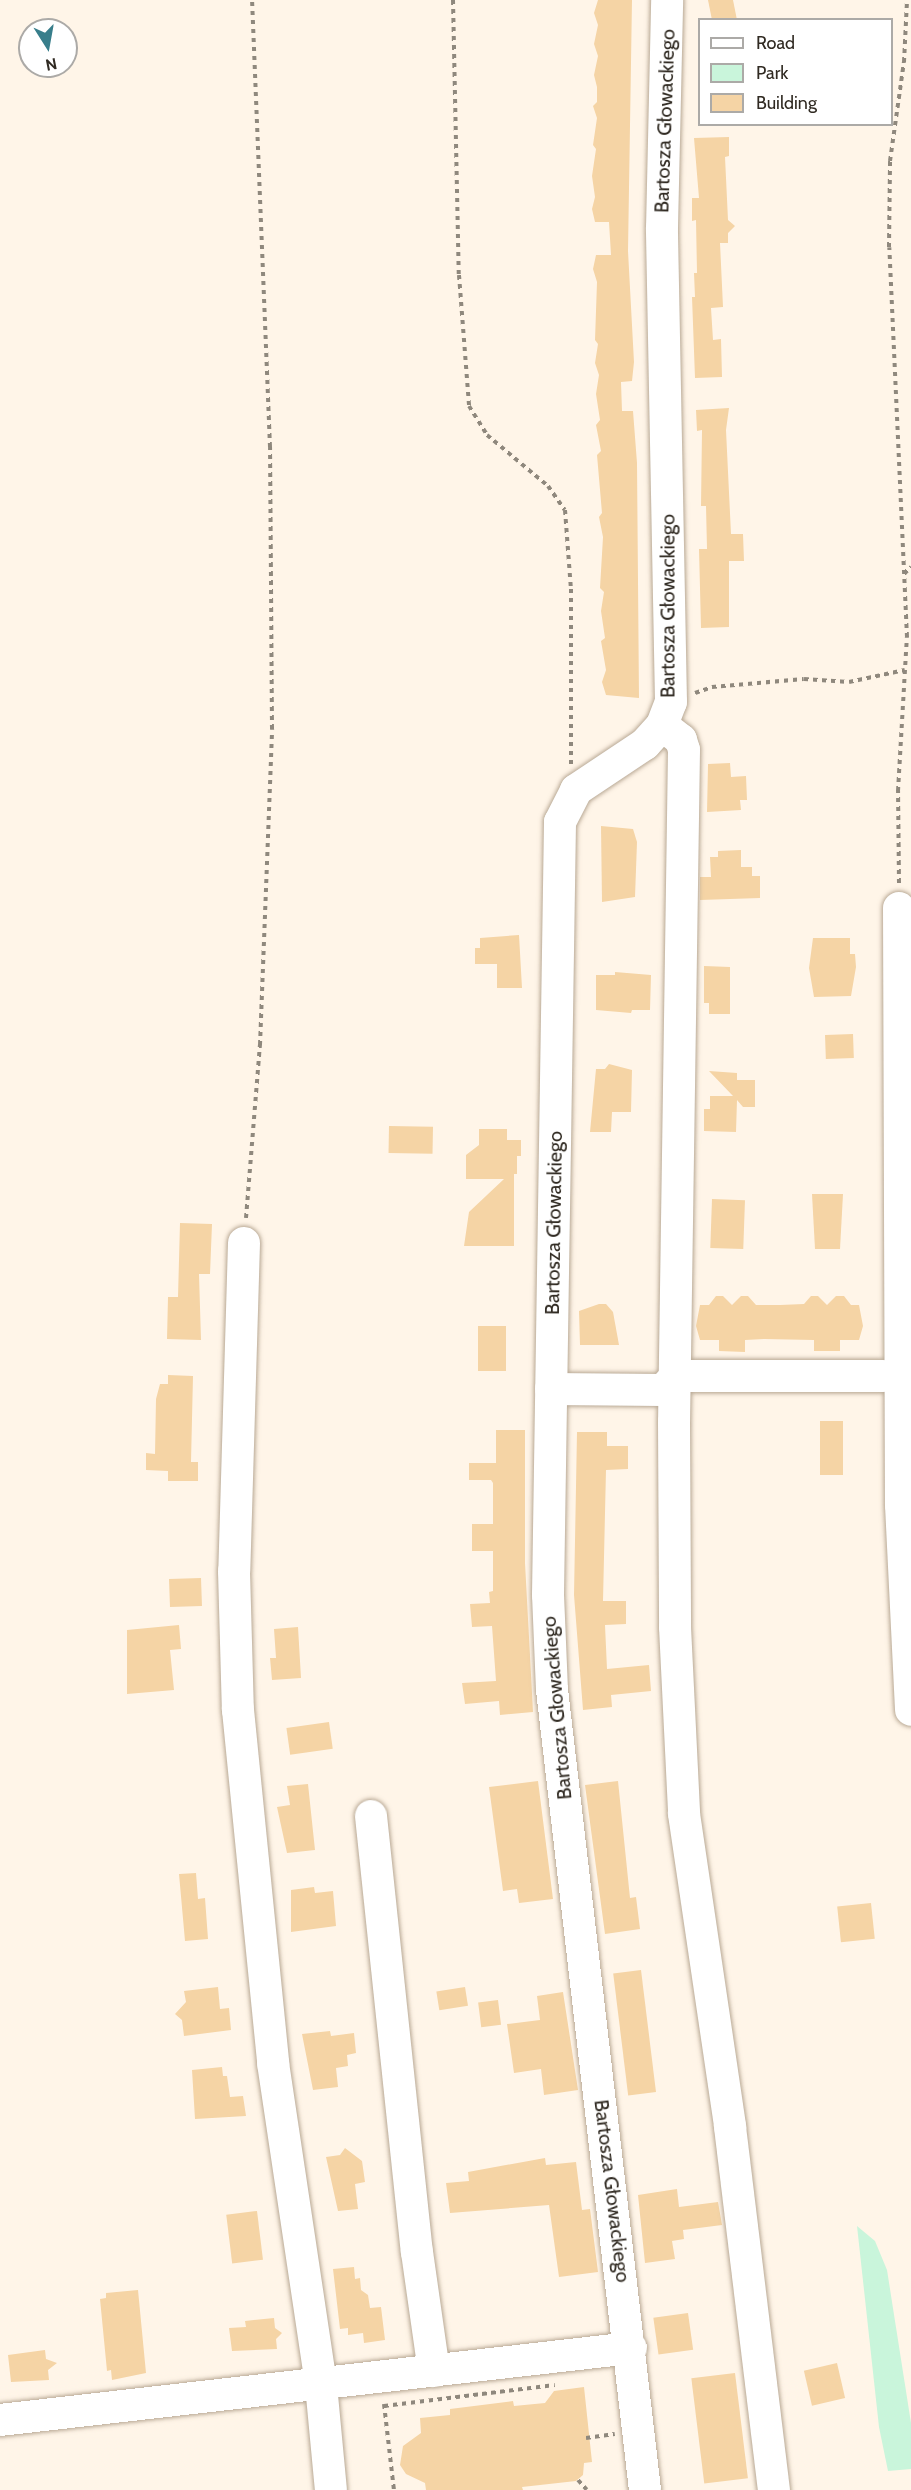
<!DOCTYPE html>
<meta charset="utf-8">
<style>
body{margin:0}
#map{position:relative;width:911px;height:2490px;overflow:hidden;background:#fff5e8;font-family:Cabin,sans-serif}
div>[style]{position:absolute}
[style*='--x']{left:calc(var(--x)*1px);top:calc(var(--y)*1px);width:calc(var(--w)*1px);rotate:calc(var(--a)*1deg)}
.green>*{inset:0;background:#c9f5db}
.building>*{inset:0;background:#f5d4a5;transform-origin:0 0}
.path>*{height:4px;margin-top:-2px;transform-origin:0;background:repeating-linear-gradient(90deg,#8f887d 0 4.5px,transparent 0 9px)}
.roads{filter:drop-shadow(0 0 2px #b9a995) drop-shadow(0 0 2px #b9a995)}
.minor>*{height:32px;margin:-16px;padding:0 16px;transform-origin:16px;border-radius:16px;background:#fff}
span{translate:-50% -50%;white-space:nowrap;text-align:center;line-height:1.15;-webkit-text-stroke:4.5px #fff;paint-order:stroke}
.street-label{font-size:20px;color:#302a22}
.legend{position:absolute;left:698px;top:18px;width:195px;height:108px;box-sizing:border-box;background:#fff;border:2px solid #acaaa7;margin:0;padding:8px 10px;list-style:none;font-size:18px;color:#302a22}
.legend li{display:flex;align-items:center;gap:12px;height:30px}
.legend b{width:30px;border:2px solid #acaaa7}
.north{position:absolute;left:18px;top:18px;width:60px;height:60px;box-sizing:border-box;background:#fff;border:2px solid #acaaa7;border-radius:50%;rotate:169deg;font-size:16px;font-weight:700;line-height:24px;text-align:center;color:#302a22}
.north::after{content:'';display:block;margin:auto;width:21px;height:27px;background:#387e8b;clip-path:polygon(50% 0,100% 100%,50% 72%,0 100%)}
</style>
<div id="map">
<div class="green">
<i style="clip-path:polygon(857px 2226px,875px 2241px,887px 2270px,911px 2423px,911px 2469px,888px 2471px,879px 2427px)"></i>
</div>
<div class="building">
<i style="clip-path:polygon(598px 0,632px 0,628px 251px,634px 362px,632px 381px,621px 382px,622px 411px,633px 411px,637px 463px,639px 698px,606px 695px,602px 682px,606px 670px,601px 641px,605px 638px,601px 611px,604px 592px,600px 588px,603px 537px,599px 517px,602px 513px,597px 455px,601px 451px,596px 425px,600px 420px,596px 394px,599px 375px,595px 363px,598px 344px,595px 340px,597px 282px,593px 269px,596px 255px,611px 255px,609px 222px,595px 222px,592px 209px,595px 197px,592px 176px,596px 149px,593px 145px,597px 118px,593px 106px,597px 102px,597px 87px,594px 75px,598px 56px,594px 44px,598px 25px,594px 13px)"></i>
<i style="clip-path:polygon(708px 0,733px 0,737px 20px,712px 20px)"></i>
<i style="clip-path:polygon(729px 137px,729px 156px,725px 157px,728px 220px,735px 226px,728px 233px,728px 243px,720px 243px,723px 307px,711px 308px,713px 340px,721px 339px,722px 377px,695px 378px,692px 297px,695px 297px,694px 273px,697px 273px,696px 220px,692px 221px,692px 198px,699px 198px,694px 138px)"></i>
<i style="clip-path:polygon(729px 408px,726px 430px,731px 534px,743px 534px,744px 561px,729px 561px,729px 627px,701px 628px,699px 549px,707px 549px,706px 506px,701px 506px,702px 430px,697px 431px,696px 410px)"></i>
<i style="clip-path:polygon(730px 763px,731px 777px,746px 776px,747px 800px,740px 800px,741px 810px,707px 812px,708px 764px)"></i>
<i style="clip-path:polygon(601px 826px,633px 829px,637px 842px,635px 897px,602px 902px)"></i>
<i style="clip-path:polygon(741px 850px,741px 867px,752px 867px,752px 876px,760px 876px,760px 898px,700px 900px,700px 877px,711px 877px,710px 857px,718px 857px,718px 851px)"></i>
<i style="clip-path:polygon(519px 935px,522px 988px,497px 988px,497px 964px,475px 964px,475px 948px,480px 948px,480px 938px)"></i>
<i style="clip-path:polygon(813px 938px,850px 938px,850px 954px,855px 954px,856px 967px,851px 996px,814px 997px,809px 968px)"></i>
<i style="clip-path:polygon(704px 966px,730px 967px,730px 1014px,709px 1014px,709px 1003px,704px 1003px)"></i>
<i style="clip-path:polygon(615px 972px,651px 975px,650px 1010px,632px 1010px,631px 1013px,596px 1010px,596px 975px,615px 975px)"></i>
<i style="left:853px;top:1034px;width:24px;height:28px;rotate:88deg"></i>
<i style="clip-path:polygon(609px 1064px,632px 1070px,631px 1112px,612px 1112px,611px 1132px,590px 1132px,596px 1069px,605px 1069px)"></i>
<i style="clip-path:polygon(709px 1071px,737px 1073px,737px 1080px,755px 1080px,755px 1107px,743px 1107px,737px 1100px,736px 1132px,704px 1131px,704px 1109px,710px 1109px,710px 1096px,733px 1096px)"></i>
<i style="left:389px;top:1126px;width:44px;height:27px;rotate:1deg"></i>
<i style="clip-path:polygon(479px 1129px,507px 1129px,507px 1140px,521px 1140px,521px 1156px,517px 1156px,517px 1174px,514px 1174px,514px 1246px,464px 1246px,469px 1212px,504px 1179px,466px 1179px,466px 1155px,479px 1145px)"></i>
<i style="clip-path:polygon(812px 1194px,843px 1194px,840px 1249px,815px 1249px)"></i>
<i style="left:712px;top:1199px;width:33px;height:49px;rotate:2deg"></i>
<i style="clip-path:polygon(180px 1223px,212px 1224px,210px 1274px,199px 1274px,201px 1340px,167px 1339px,168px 1297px,178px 1297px)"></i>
<i style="clip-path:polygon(716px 1296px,723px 1296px,732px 1305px,741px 1296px,748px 1296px,756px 1305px,780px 1305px,804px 1304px,811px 1296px,818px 1296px,827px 1305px,836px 1296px,844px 1296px,851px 1305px,859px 1305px,863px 1326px,859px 1340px,840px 1340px,840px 1351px,814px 1351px,814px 1340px,764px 1339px,745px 1340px,745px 1352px,719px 1351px,719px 1340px,700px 1340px,696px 1326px,700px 1305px,709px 1305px)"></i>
<i style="clip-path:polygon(599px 1304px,606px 1304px,613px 1312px,619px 1345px,580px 1345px,579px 1311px)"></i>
<i style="left:478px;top:1326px;width:28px;height:45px"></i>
<i style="clip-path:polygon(168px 1375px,193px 1376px,191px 1462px,198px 1462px,198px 1481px,168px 1481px,168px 1471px,146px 1470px,146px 1453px,155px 1454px,156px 1399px,160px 1384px,168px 1384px)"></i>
<i style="left:820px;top:1421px;width:23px;height:54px"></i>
<i style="clip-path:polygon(496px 1430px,525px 1430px,525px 1563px,533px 1712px,500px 1715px,499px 1701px,465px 1704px,462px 1683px,496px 1681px,492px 1626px,472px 1627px,470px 1604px,490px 1603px,489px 1592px,493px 1591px,493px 1551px,472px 1551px,472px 1524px,493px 1524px,493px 1483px,491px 1480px,469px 1480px,469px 1463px,496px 1463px)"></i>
<i style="clip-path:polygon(577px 1432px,607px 1432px,607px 1446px,628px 1446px,628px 1469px,606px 1470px,603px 1601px,626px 1601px,626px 1624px,605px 1625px,607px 1669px,649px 1665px,651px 1691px,611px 1695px,612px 1707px,583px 1710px,574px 1595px)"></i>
<i style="left:201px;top:1578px;width:28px;height:32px;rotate:88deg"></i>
<i style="clip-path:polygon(179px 1625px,181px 1649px,170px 1650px,174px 1690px,127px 1694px,127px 1630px)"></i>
<i style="clip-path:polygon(298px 1627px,301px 1678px,272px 1680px,270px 1658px,276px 1658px,274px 1629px)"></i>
<i style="left:329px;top:1722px;width:27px;height:43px;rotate:82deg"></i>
<i style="clip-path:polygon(538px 1781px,553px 1899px,519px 1903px,517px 1889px,503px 1891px,489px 1787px)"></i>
<i style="clip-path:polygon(618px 1781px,630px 1898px,636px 1897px,640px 1929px,605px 1934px,585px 1785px)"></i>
<i style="clip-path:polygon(308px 1784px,315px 1850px,287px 1853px,277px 1807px,290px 1805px,287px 1786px)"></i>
<i style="clip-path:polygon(196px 1873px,198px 1899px,205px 1898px,208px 1939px,185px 1941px,179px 1874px)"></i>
<i style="clip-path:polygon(314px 1887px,315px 1893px,333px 1891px,336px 1926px,291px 1932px,291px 1890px)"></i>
<i style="left:871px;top:1903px;width:36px;height:34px;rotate:84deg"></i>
<i style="left:641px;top:1970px;width:123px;height:28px;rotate:83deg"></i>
<i style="clip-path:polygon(218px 1987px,220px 2009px,229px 2008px,231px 2030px,184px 2036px,182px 2020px,175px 2014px,186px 2002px,184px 1991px)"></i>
<i style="left:465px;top:1987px;width:19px;height:29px;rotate:81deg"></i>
<i style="clip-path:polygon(563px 1992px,578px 2090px,544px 2095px,541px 2069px,514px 2073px,507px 2024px,540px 2020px,537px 1996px)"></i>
<i style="left:498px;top:2000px;width:25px;height:20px;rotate:83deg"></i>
<i style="clip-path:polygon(330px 2031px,331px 2036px,354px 2033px,356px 2053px,347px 2055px,348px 2066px,336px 2068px,338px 2087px,313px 2090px,302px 2034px)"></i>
<i style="clip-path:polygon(222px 2067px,223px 2076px,227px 2076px,230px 2097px,243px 2096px,246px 2116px,195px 2119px,192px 2070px)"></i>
<i style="clip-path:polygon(345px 2148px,362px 2161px,365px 2182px,355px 2184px,358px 2209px,338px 2211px,326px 2157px,340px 2155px)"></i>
<i style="clip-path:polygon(545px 2158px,546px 2165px,576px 2162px,582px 2210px,590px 2209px,598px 2272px,559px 2277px,549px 2205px,450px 2213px,446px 2183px,469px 2181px,468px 2172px)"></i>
<i style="clip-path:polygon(677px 2189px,679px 2207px,718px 2202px,722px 2225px,683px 2230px,684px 2239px,672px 2241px,675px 2259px,645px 2263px,638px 2195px)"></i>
<i style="left:257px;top:2211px;width:49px;height:31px;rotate:83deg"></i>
<i style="clip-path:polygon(354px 2267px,355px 2279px,360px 2278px,361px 2290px,368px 2295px,370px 2308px,381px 2307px,385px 2340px,364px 2343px,363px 2333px,348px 2335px,348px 2328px,340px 2329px,333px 2269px)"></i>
<i style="clip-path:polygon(138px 2290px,146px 2373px,112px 2380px,111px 2370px,107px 2371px,100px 2299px,106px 2298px,106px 2293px)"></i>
<i style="left:688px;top:2313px;width:37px;height:35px;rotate:82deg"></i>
<i style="clip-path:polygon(274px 2318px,275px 2328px,282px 2333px,276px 2339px,277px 2349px,232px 2351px,229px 2328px,246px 2327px,245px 2321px)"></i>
<i style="clip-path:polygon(45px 2350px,46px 2359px,57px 2363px,48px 2370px,49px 2380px,11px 2382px,8px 2355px)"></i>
<i style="left:837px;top:2363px;width:36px;height:34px;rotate:77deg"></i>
<i style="left:735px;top:2373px;width:106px;height:44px;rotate:83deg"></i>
<i style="clip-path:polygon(584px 2387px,592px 2462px,584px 2463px,583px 2475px,576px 2481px,522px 2487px,523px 2490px,426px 2490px,425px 2483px,406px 2474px,400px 2465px,403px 2446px,421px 2433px,420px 2418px,450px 2415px,450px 2409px,513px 2401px,514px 2406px,545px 2403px,554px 2391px)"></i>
</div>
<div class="path">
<i style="--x:453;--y:0;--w:275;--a:88.8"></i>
<i style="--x:459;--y:275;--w:131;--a:85.6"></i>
<i style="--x:469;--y:406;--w:34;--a:58"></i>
<i style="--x:487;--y:435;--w:80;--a:39.9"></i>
<i style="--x:548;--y:486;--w:29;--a:55"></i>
<i style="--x:565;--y:510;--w:79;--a:85.7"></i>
<i style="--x:571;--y:589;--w:175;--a:90"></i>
<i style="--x:904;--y:574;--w:10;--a:-45"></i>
<i style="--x:695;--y:693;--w:18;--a:-19"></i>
<i style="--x:712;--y:687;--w:92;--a:-5"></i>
<i style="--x:804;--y:679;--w:45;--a:3.8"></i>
<i style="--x:849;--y:682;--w:57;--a:-12.1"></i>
<i style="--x:899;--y:883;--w:92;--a:-90.6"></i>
<i style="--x:898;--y:791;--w:154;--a:-86.7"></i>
<i style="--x:907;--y:637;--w:390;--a:-92.6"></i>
<i style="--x:889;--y:247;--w:86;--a:-89.3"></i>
<i style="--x:890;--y:161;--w:100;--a:-82"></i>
<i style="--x:904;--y:62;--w:62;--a:-87.2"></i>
<i style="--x:246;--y:1218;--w:174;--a:-85.4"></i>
<i style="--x:260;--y:1045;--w:316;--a:-87.8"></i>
<i style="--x:272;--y:729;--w:282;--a:-90.4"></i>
<i style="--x:270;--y:447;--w:447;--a:-92.3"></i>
<i style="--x:384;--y:2404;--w:87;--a:83.4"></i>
<i style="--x:384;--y:2406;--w:172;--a:-7"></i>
<i style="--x:586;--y:2438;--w:29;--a:-8"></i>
<i style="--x:578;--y:2480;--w:13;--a:48"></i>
</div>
<div class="roads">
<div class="minor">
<i style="--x:662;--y:725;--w:24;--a:38"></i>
<i style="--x:681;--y:740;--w:10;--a:73"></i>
<i style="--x:684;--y:750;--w:672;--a:90.85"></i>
<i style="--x:674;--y:1422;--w:205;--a:89.7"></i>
<i style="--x:675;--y:1627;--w:187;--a:87.2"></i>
<i style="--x:684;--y:1814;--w:316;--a:81.6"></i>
<i style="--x:730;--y:2127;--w:366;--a:83.1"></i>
<i style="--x:899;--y:908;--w:597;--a:89.81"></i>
<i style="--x:901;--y:1505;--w:205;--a:87.2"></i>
<i style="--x:244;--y:1243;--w:328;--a:91.7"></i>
<i style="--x:234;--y:1571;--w:139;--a:88.4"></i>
<i style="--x:238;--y:1710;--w:355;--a:84.3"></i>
<i style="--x:273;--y:2063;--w:326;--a:81.5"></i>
<i style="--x:321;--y:2385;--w:105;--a:84.6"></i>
<i style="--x:551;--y:1389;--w:112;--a:0.5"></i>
<i style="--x:663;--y:1390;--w:19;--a:-47"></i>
<i style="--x:676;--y:1376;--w:207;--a:0"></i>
<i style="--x:371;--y:1816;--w:438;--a:84"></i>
<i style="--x:417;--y:2252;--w:120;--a:81.9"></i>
<i style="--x:0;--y:2420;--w:635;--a:-6.51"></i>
<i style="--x:645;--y:2490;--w:805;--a:-96.63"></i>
<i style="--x:552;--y:1690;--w:95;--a:-92.4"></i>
<i style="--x:548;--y:1595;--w:773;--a:-89.11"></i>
<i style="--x:560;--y:822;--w:36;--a:-63"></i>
<i style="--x:576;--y:790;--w:83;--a:-33.7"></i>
<i style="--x:645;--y:744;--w:25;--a:-48"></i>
<i style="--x:662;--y:725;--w:25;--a:-69"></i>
<i style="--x:671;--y:702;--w:474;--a:-91.1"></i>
<i style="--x:662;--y:228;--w:228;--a:-88.7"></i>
</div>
</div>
<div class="street-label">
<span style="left:665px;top:121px;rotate:-88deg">Bartosza Głowackiego</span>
<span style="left:668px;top:606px;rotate:-90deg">Bartosza Głowackiego</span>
<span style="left:554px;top:1223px;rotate:-89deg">Bartosza Głowackiego</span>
<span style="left:557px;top:1708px;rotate:-95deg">Bartosza Głowackiego</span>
<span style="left:612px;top:2191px;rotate:83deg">Bartosza Głowackiego</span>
</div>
<ul class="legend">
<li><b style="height:8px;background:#fff"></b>Road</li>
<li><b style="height:16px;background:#c9f5db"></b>Park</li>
<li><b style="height:16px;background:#f5d4a5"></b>Building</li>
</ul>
<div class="north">N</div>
</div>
